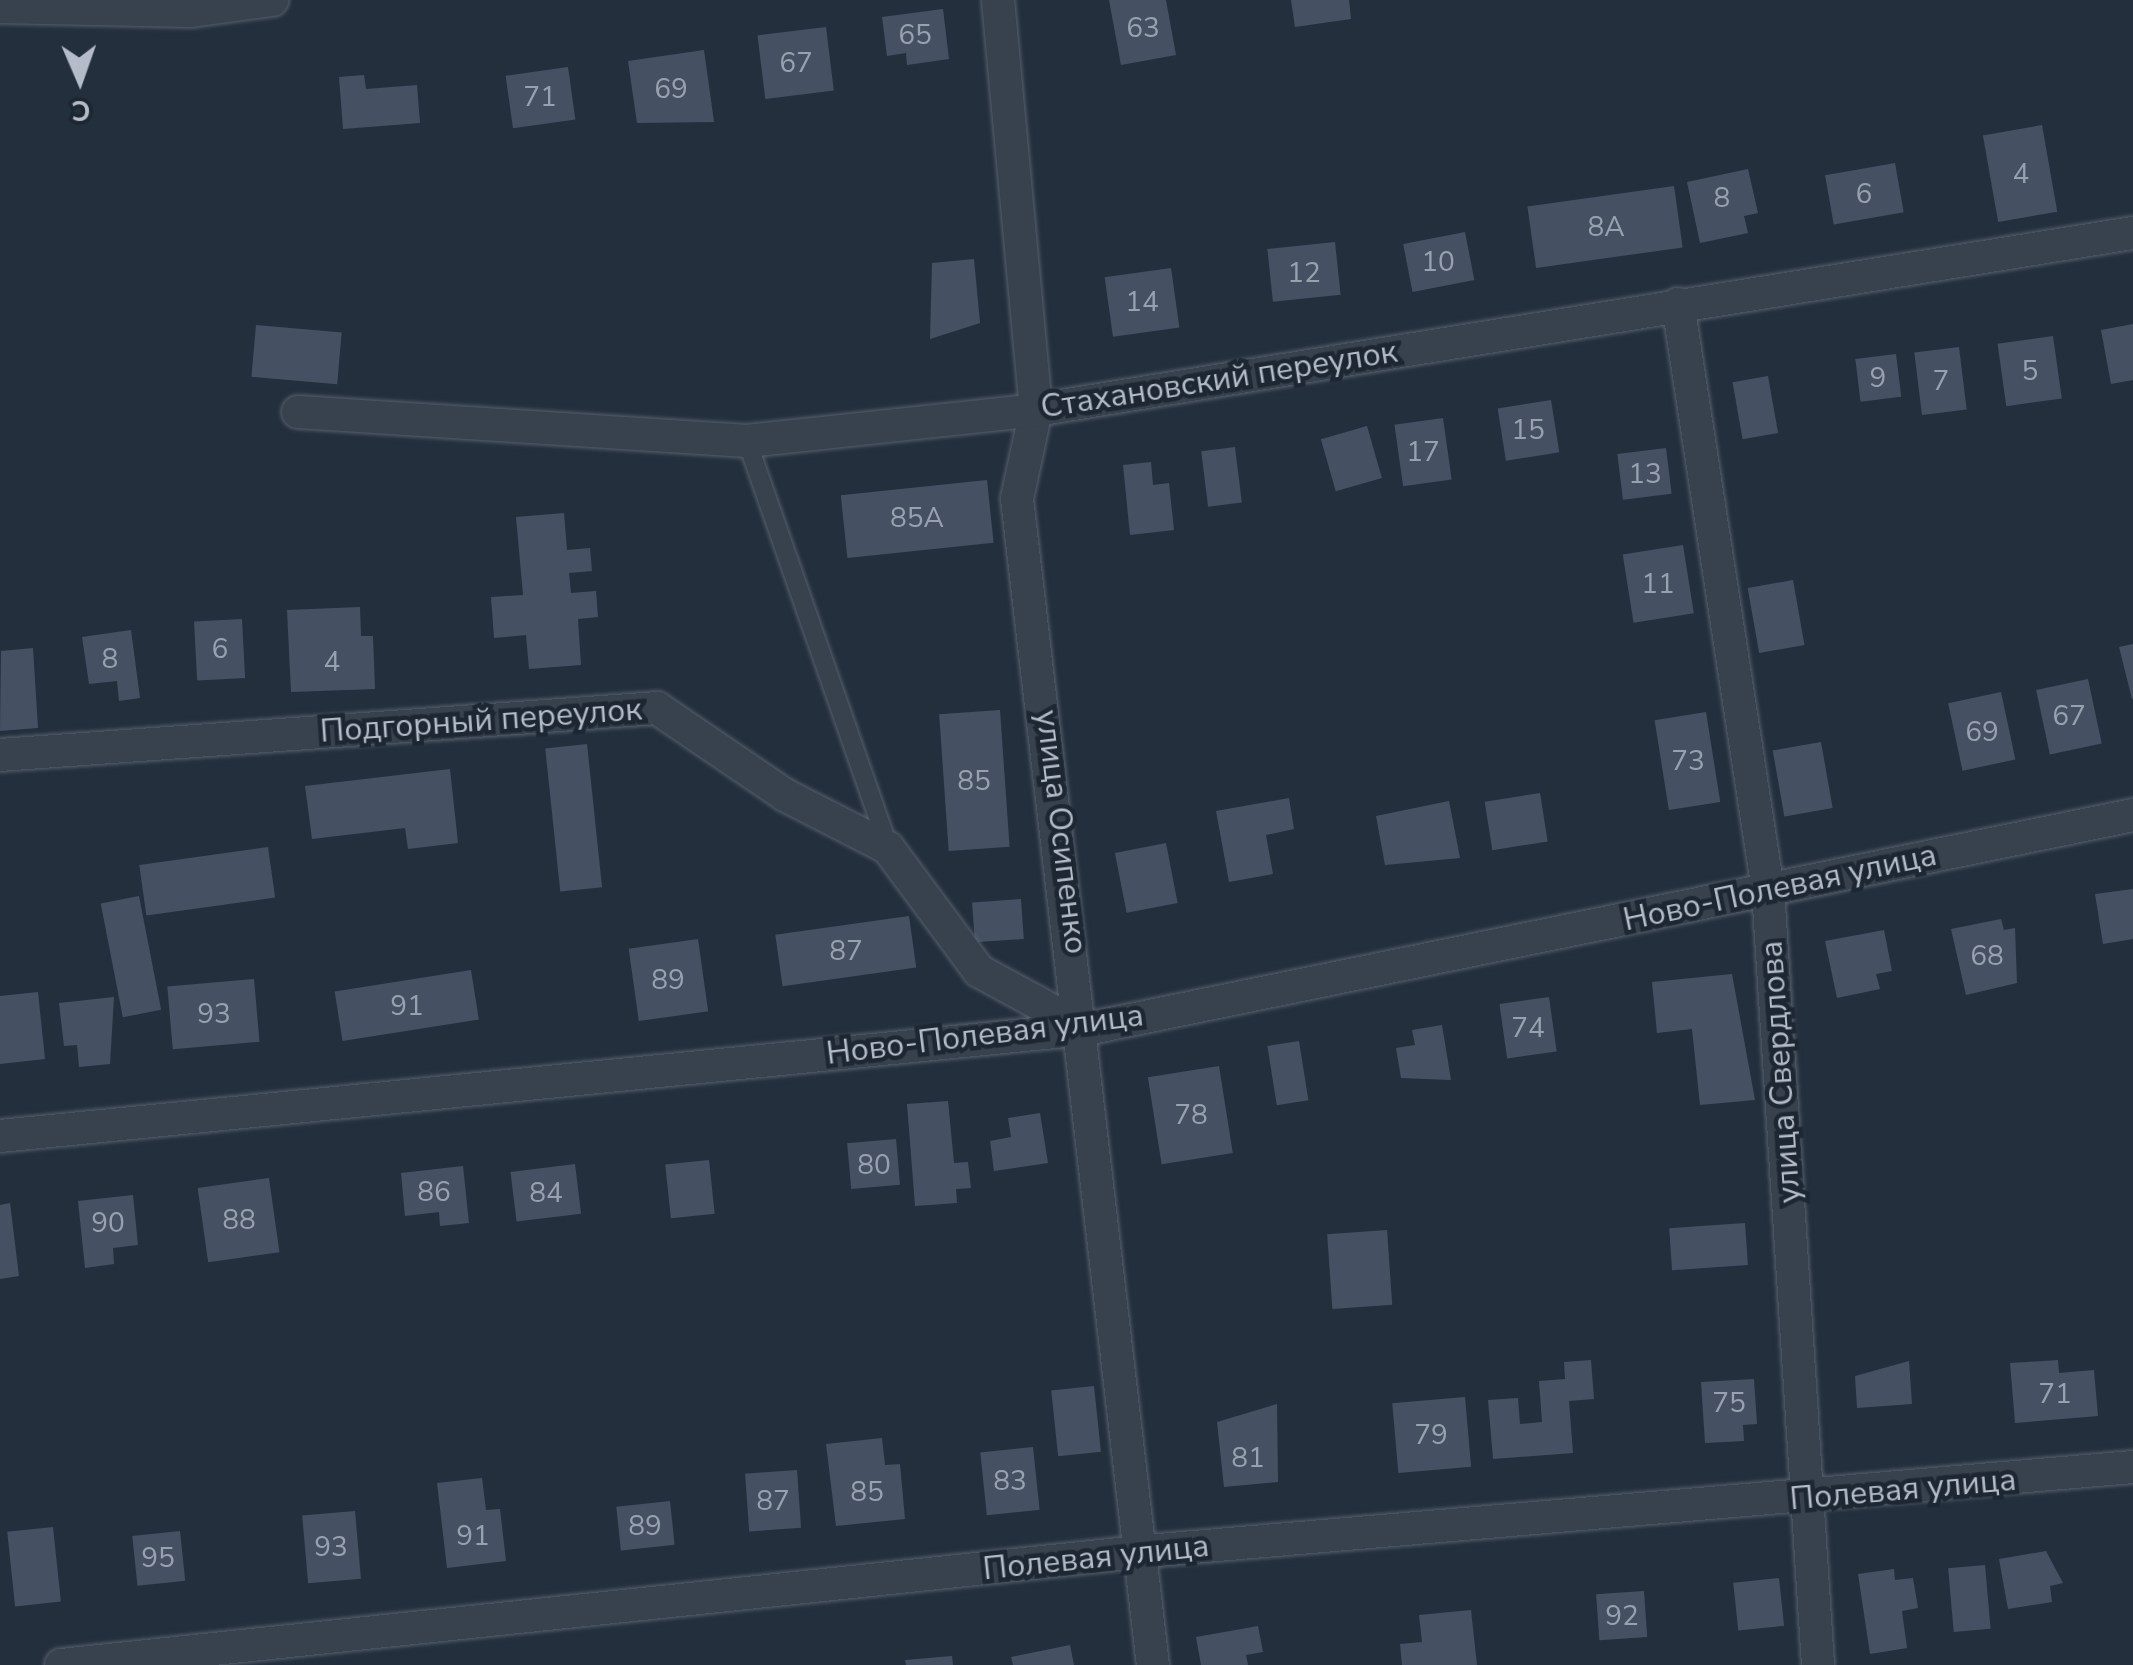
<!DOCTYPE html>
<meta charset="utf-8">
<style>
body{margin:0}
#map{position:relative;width:2133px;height:1665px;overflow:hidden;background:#242f3e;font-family:"Nunito Sans",sans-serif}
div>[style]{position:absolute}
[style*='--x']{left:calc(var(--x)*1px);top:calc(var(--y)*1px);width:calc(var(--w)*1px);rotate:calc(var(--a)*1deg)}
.building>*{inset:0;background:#455162;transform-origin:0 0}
.roads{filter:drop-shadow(0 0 2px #565f6c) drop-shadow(0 0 2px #565f6c)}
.lane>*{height:18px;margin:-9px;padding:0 9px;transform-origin:9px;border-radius:9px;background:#38414e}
.street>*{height:32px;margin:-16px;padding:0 16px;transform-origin:16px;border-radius:16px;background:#38414e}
span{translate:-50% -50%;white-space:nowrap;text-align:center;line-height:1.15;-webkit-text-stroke:9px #1d2633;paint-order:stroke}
.number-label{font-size:28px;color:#98a1af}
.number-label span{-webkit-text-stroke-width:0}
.street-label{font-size:32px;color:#b4bcc9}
.north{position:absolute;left:30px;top:30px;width:100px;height:100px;-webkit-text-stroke:8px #1d2633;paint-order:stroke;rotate:178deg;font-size:28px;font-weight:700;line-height:40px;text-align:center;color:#b4bcc9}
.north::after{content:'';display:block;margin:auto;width:35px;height:45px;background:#b4bcc9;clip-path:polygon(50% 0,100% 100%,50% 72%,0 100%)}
</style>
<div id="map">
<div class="building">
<i style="clip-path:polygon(1109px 0,1166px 0,1176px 55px,1121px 65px)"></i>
<i style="clip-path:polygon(1291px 0,1349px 0,1351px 19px,1295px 27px)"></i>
<i style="clip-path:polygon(943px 9px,949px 59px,907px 65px,906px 53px,887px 56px,882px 17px)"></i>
<i style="left:826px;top:27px;width:64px;height:69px;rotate:83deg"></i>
<i style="clip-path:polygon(704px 50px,714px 122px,637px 123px,628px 61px)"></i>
<i style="left:568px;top:67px;width:53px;height:63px;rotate:82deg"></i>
<i style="clip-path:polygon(364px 75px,366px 89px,417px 85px,420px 123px,343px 129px,339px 77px)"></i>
<i style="left:2042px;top:125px;width:88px;height:60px;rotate:80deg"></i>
<i style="left:1895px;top:163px;width:50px;height:71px;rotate:80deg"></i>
<i style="clip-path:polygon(1748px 169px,1758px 213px,1744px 216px,1748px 233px,1700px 243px,1687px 182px)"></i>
<i style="left:1674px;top:186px;width:62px;height:148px;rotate:82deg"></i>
<i style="left:1465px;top:232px;width:49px;height:63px;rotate:79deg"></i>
<i style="left:1335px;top:242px;width:53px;height:68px;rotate:84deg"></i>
<i style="clip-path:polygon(974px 259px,980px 323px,930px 339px,932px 263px)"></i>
<i style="left:1171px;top:268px;width:60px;height:67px;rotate:82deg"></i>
<i style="clip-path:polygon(2133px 324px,2133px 380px,2111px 384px,2101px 330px)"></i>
<i style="left:256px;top:325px;width:86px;height:52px;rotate:5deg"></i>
<i style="left:2053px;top:336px;width:63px;height:56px;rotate:82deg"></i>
<i style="left:1959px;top:347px;width:63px;height:45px;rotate:83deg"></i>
<i style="left:1896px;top:354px;width:43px;height:41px;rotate:83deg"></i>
<i style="left:1768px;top:376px;width:58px;height:36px;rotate:80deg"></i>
<i style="left:1551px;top:400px;width:53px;height:54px;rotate:81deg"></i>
<i style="left:1443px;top:418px;width:62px;height:49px;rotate:82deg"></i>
<i style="left:1367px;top:426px;width:54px;height:48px;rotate:74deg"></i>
<i style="left:1235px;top:447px;width:56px;height:34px;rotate:83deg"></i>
<i style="left:1666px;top:448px;width:46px;height:49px;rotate:83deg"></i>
<i style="clip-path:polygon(1151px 462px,1153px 485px,1169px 483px,1174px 530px,1130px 535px,1123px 465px)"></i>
<i style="left:987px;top:480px;width:63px;height:147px;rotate:84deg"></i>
<i style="clip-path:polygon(564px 513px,567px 550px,590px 548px,592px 571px,569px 573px,571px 593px,596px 591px,598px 617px,578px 619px,581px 665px,529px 669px,526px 635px,494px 638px,491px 597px,523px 595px,516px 517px)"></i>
<i style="left:1683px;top:545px;width:69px;height:61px;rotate:81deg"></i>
<i style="left:1793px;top:580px;width:66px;height:46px;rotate:80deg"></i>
<i style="clip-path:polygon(360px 607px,361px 636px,373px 636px,375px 689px,291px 692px,287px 610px)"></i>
<i style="left:242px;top:619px;width:59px;height:48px;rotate:87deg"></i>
<i style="clip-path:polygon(131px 630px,140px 698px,119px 701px,117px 681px,89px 684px,82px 637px)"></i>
<i style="clip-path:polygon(2133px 644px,2133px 699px,2132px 699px,2119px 647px)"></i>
<i style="clip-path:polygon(33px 648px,38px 728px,0 731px,1px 651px)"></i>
<i style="left:2088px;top:679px;width:66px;height:53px;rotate:78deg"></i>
<i style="left:2001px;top:692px;width:69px;height:54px;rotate:78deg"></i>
<i style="left:1000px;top:710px;width:137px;height:61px;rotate:86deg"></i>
<i style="left:1706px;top:712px;width:91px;height:52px;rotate:81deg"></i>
<i style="left:1821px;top:742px;width:67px;height:49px;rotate:80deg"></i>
<i style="left:587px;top:744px;width:144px;height:42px;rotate:84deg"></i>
<i style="clip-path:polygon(450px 769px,458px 843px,408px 849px,405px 828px,312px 839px,305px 786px)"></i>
<i style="left:1540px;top:793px;width:49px;height:56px;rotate:81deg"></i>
<i style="clip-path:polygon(1289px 798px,1294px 829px,1266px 835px,1273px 874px,1229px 882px,1216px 811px)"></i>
<i style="clip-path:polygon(1449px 801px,1460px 858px,1385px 865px,1376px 816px)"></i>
<i style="left:1166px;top:843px;width:61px;height:52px;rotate:79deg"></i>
<i style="left:268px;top:847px;width:51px;height:130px;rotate:82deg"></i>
<i style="clip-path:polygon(2133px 889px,2133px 939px,2103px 944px,2095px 894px)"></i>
<i style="left:139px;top:896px;width:116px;height:39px;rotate:79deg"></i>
<i style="left:1021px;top:899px;width:40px;height:49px;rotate:86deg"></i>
<i style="left:909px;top:916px;width:52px;height:135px;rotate:82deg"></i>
<i style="clip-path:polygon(2001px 919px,2004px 930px,2015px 928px,2017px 983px,1966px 995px,1951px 929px)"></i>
<i style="clip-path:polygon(1884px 930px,1892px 971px,1876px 974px,1880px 989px,1837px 998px,1825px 941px)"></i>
<i style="left:698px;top:939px;width:73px;height:70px;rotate:82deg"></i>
<i style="left:471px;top:970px;width:50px;height:138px;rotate:81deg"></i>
<i style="clip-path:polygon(1732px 974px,1755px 1100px,1700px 1105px,1692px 1029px,1657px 1033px,1652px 982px)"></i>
<i style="left:254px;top:979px;width:63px;height:87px;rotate:85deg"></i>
<i style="clip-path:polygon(38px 992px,45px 1059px,0 1064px,0 996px)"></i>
<i style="clip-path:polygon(114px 997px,110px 1064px,79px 1067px,77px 1045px,64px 1046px,59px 1003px)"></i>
<i style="left:1549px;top:997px;width:55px;height:50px;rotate:82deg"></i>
<i style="clip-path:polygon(1442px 1025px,1451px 1080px,1401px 1078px,1396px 1048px,1415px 1045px,1412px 1030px)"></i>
<i style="left:1299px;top:1041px;width:60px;height:32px;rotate:81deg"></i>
<i style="left:1219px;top:1066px;width:88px;height:72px;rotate:81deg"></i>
<i style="clip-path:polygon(948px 1101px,954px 1163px,968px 1162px,971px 1188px,956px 1189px,957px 1203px,915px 1206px,907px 1104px)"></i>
<i style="clip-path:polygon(1040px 1113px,1048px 1163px,994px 1171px,990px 1141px,1011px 1137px,1008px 1118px)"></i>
<i style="left:896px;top:1139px;width:46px;height:49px;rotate:85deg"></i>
<i style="left:709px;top:1160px;width:54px;height:44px;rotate:84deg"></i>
<i style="left:575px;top:1164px;width:50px;height:65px;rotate:83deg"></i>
<i style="clip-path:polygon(463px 1166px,469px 1223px,440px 1226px,439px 1212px,405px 1216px,401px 1173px)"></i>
<i style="left:269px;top:1178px;width:75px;height:72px;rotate:82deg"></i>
<i style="clip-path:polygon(133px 1195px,138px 1245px,113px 1248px,114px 1264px,85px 1268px,78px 1201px)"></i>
<i style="clip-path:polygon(10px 1203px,19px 1276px,0 1279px,0 1205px)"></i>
<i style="left:1745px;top:1223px;width:42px;height:76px;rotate:86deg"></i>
<i style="left:1387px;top:1230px;width:75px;height:60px;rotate:86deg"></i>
<i style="clip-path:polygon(1591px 1360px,1594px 1399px,1569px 1401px,1573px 1453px,1493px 1459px,1488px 1400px,1518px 1398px,1520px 1424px,1542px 1422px,1539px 1381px,1565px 1379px,1564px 1362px)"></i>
<i style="clip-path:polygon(2058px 1360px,2059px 1373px,2094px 1370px,2098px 1416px,2015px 1423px,2010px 1363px)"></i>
<i style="clip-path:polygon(1909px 1361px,1912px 1404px,1857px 1408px,1855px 1376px)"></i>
<i style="clip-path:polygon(1754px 1379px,1757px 1424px,1743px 1425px,1744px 1441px,1705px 1443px,1701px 1382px)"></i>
<i style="left:1094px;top:1386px;width:66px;height:43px;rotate:84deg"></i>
<i style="left:1465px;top:1397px;width:70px;height:73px;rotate:85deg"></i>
<i style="clip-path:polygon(1277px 1404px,1278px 1482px,1224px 1487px,1217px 1422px)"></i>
<i style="clip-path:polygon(882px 1438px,885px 1465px,900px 1464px,905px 1519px,836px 1526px,826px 1444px)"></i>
<i style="left:1033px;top:1447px;width:63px;height:53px;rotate:84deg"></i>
<i style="left:797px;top:1470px;width:58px;height:52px;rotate:86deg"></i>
<i style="clip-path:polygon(482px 1478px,486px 1510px,500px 1509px,506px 1561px,447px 1568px,437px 1483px)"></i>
<i style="left:670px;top:1501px;width:44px;height:54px;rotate:84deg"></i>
<i style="left:355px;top:1511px;width:68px;height:53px;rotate:85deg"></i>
<i style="left:53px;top:1527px;width:75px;height:46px;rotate:84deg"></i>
<i style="left:180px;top:1531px;width:50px;height:48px;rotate:84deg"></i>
<i style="clip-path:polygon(2046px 1551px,2063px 1583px,2050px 1586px,2052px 1602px,2008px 1609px,1999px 1559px)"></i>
<i style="left:1985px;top:1565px;width:64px;height:37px;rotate:85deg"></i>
<i style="clip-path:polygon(1894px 1569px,1895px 1580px,1913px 1578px,1918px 1608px,1902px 1611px,1907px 1648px,1870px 1654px,1858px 1574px)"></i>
<i style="left:1779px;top:1578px;width:48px;height:46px;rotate:84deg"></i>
<i style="left:1644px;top:1591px;width:46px;height:48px;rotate:86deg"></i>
<i style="clip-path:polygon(1471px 1610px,1477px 1665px,1402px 1665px,1400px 1644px,1422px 1642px,1419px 1615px)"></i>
<i style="clip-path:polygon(1258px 1626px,1263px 1652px,1246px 1655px,1248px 1665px,1201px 1665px,1196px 1637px)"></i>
<i style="clip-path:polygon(1070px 1645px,1074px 1665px,1013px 1665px,1011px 1657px)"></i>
<i style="clip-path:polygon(952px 1656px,953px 1665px,906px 1665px,905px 1660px)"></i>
</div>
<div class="roads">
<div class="lane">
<i style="--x:747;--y:441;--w:430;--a:70.8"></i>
</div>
<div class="street">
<i style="--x:998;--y:0;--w:412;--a:84.7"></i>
<i style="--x:1036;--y:410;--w:91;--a:102.1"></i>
<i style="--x:1017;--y:499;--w:1174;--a:83.35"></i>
<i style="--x:0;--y:7;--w:191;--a:1.2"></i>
<i style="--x:191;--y:11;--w:82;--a:-7.7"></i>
<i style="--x:1678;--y:304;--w:593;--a:81.27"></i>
<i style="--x:1768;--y:890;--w:777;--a:86.31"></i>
<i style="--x:298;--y:412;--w:450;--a:3.7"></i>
<i style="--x:747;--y:441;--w:291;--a:-6.1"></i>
<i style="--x:1036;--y:410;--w:1111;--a:-9.17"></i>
<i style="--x:0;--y:755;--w:659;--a:-4.09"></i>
<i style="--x:657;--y:708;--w:155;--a:34.2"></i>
<i style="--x:785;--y:795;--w:116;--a:27.2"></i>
<i style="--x:888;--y:848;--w:153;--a:53.5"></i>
<i style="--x:979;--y:971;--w:122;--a:28.5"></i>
<i style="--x:0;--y:1136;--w:1091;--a:-5.63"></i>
<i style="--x:1086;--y:1029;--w:1069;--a:-11.55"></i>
<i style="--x:61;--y:1665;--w:1092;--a:-5.99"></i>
<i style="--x:1147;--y:1551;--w:990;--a:-4.87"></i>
</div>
</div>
<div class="number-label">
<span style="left:1143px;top:28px">63</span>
<span style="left:915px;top:35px">65</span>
<span style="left:796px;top:63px">67</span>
<span style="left:671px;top:89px">69</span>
<span style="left:540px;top:97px">71</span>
<span style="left:2021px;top:174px">4</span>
<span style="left:1864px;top:194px">6</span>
<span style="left:1722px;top:198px">8</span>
<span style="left:1606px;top:227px">8А</span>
<span style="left:1438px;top:262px">10</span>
<span style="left:1304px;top:273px">12</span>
<span style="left:1142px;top:302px">14</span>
<span style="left:2030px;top:371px">5</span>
<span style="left:1878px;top:378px">9</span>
<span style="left:1941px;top:381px">7</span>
<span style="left:1528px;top:430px">15</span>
<span style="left:1423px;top:452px">17</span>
<span style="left:1645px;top:474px">13</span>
<span style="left:917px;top:518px">85А</span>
<span style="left:1658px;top:584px">11</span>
<span style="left:220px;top:649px">6</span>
<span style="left:110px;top:659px">8</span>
<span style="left:332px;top:662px">4</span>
<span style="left:2069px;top:716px">67</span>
<span style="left:1982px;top:732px">69</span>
<span style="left:1688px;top:761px">73</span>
<span style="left:974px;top:781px">85</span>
<span style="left:846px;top:951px">87</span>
<span style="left:1987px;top:956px">68</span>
<span style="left:668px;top:980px">89</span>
<span style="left:407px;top:1006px">91</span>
<span style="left:214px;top:1014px">93</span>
<span style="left:1528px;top:1028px">74</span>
<span style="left:1191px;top:1115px">78</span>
<span style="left:874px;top:1165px">80</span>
<span style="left:434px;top:1192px">86</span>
<span style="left:546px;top:1193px">84</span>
<span style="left:239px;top:1220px">88</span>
<span style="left:108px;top:1223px">90</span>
<span style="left:2055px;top:1394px">71</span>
<span style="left:1729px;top:1403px">75</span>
<span style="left:1431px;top:1435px">79</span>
<span style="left:1248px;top:1458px">81</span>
<span style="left:1010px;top:1481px">83</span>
<span style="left:867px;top:1492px">85</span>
<span style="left:773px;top:1501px">87</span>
<span style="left:645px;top:1526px">89</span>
<span style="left:473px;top:1536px">91</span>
<span style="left:331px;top:1547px">93</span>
<span style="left:158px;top:1558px">95</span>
<span style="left:1622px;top:1616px">92</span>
</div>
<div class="street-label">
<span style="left:1219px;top:380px;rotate:-9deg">Стахановский переулок</span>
<span style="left:481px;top:721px;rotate:-4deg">Подгорный переулок</span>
<span style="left:1061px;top:832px;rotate:83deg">улица Осипенко</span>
<span style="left:1780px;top:888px;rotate:-12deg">Ново-Полевая улица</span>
<span style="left:985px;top:1035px;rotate:-7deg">Ново-Полевая улица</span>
<span style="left:1781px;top:1072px;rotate:-94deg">улица Свердлова</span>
<span style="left:1903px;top:1490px;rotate:-5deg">Полевая улица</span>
<span style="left:1096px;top:1558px;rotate:-6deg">Полевая улица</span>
</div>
<div class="north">С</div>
</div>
